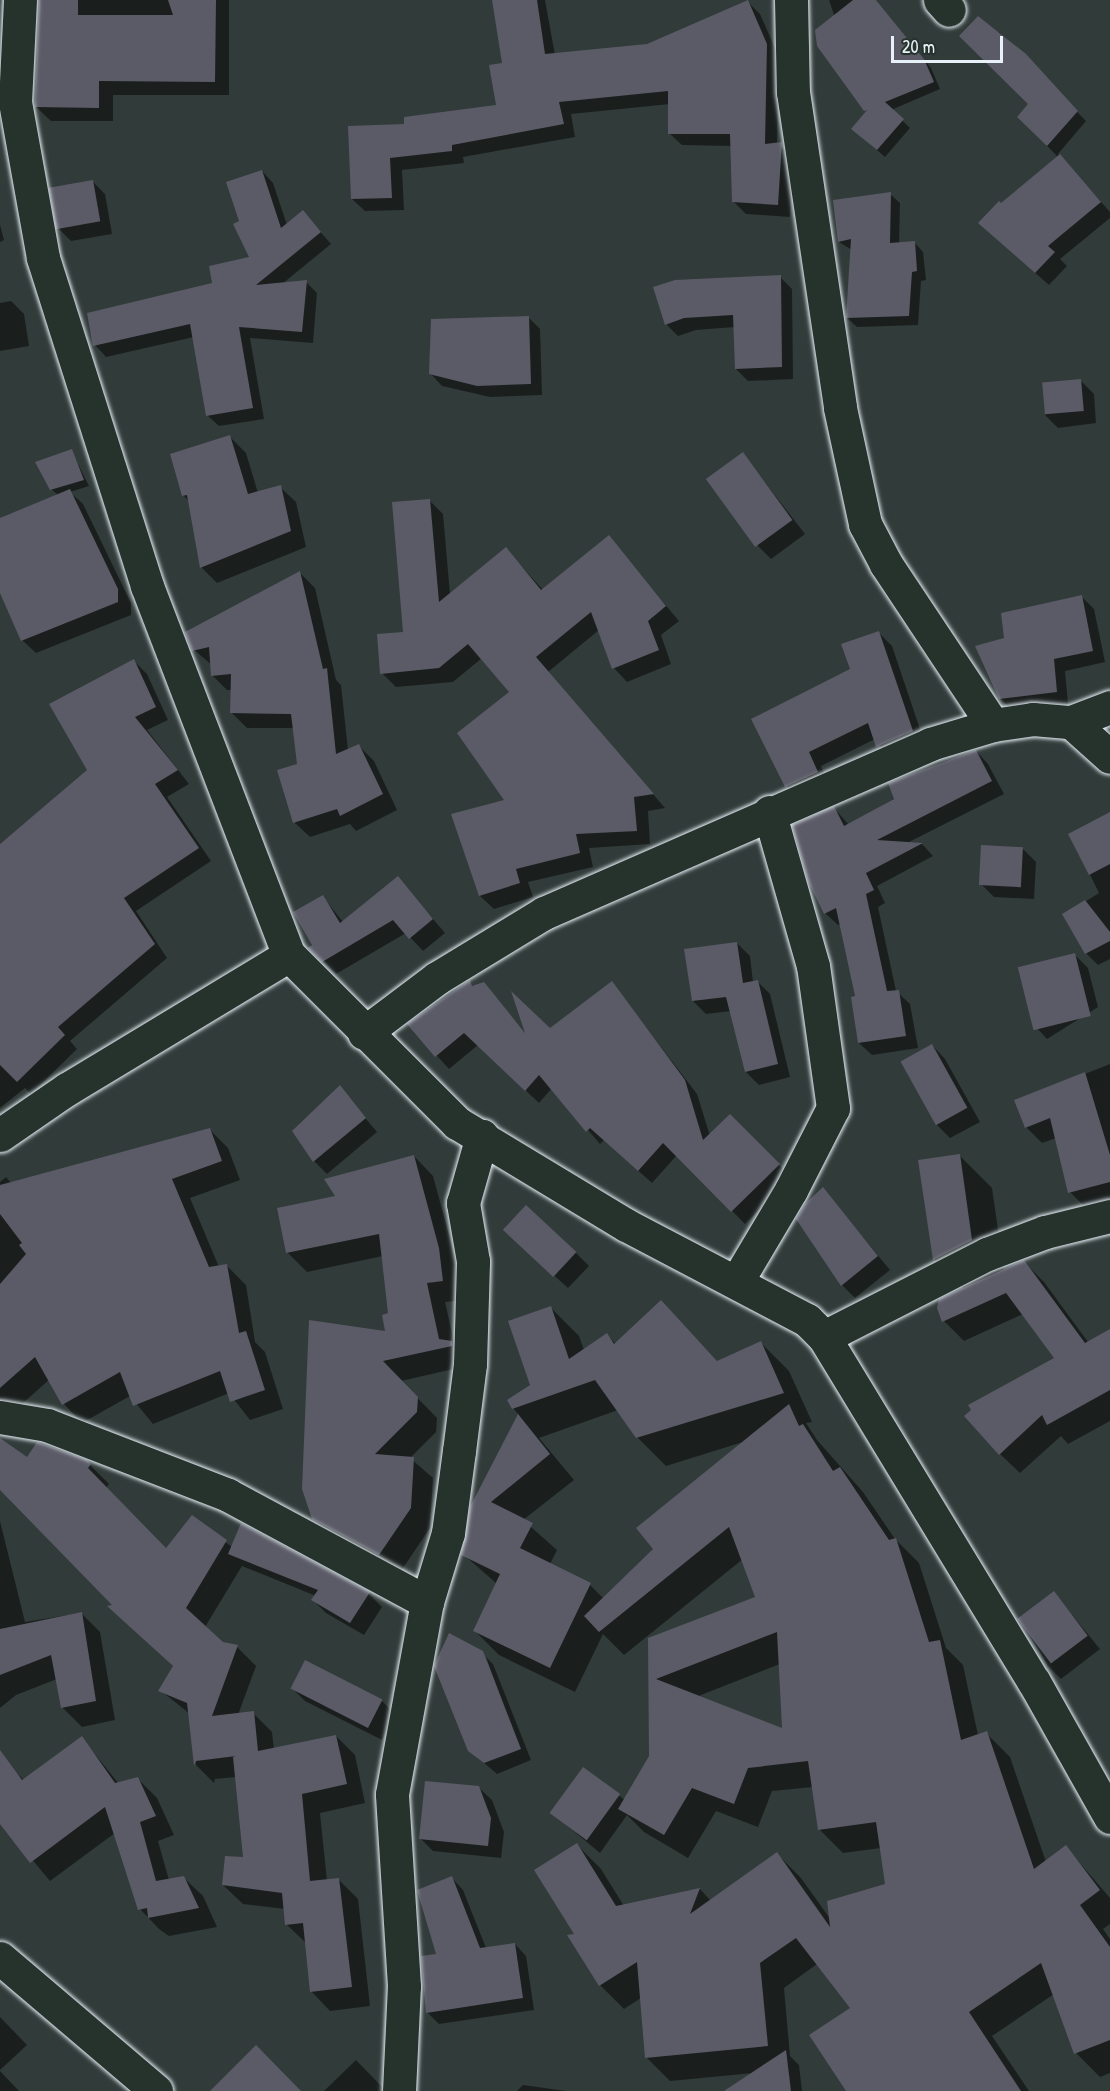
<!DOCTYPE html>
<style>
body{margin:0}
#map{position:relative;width:1110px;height:2091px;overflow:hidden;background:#313b39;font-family:"Patrick Hand",sans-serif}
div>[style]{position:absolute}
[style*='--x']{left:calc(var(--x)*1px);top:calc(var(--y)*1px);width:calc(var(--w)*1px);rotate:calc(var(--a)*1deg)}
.shadow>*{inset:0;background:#0007}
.building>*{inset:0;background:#5b5b67;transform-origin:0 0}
.roads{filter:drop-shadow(0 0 2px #e8f1f8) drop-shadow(0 0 2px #e8f1f8)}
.minor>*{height:33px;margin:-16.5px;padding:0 16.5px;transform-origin:16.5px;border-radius:16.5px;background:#26332d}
span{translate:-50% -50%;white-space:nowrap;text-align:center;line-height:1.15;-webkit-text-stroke:5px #26332d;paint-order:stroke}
.scale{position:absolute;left:891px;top:36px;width:112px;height:27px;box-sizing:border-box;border:3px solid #e8f1f8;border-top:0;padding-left:8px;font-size:18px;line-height:21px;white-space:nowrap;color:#e8f1f8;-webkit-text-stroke:4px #26332d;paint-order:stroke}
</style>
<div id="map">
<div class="shadow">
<i style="clip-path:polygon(40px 0,229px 0,229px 95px,113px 95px,113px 121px,51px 121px,36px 107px)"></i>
<i style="clip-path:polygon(494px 0,545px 0,555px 55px,647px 46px,747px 1px,760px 14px,779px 57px,777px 144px,793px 156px,790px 217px,746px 214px,733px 201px,731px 146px,682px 145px,669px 133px,670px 104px,571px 114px,575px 137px,463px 157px,464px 163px,402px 170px,404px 210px,365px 211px,352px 199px,406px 126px,498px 106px,503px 64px)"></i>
<i style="clip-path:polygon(829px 0,876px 0,931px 68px,940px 89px,891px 110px,910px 128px,885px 157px,861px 136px,867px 113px)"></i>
<i style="clip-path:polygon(999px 32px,1086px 121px,1058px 154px,1110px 212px,1110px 218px,1060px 259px,1067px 266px,1049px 285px,993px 236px,1001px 205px,1058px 157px,1019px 117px,1030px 104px,996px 35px)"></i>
<i style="clip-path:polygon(262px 171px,273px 183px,287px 225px,303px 212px,331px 244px,282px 284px,306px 282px,317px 293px,313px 343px,250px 338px,264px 419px,219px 426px,207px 415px,194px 337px,106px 357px,95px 345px,214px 284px,252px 258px,241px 222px)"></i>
<i style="clip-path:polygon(92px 181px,105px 194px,112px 234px,71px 241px,58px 228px)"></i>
<i style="clip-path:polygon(890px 194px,900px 203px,899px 244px,914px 242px,923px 252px,926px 280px,921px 281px,918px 325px,857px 327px,847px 318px,852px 250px,839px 242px)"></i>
<i style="clip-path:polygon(0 225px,4px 240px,0 242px)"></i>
<i style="clip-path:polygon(780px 277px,792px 289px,793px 379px,748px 381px,736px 369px,735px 327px,696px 330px,678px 336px,666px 324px)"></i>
<i style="clip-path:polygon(11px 301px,24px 314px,29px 346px,0 351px,0 303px)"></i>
<i style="clip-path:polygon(528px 317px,540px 329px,542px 395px,490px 397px,442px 386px,430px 373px)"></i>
<i style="clip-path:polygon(1081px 381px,1094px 394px,1096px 423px,1058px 428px,1045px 415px)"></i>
<i style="clip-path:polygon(230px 437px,246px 453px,258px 493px,280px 487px,296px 502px,306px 547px,217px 583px,201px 567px,190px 502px,183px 495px)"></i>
<i style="clip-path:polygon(71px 450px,89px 486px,70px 492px,83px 504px,131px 603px,131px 615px,36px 653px,22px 640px,0 589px,0 520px,58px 495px,51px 489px)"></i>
<i style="clip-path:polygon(743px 454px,805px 534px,771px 559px,758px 546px)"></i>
<i style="clip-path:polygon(429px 500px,443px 514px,450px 594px,506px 549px,543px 590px,608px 537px,679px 621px,661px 635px,671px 664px,627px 682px,614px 668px,599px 630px,548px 672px,665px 808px,648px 811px,650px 844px,589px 848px,593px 867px,528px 882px,533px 897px,494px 909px,480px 896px,507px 801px,511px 692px,482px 658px,453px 682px,396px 687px,382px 673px,405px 633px)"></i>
<i style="clip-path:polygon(300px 573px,315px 588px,336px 680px,341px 685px,348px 750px,359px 746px,374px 761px,397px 810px,356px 831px,350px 824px,310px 837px,294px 822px,299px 765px,294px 728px,247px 728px,232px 713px,232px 690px,227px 690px,212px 675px,212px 665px,194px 650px)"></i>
<i style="clip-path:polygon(1082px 597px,1094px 609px,1105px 662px,1065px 671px,1068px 704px,1013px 711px,1000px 698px,1005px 639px)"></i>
<i style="clip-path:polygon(879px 633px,892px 646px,925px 744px,890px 759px,875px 739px,821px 766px,830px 786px,799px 799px,786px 786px,852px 670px)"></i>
<i style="clip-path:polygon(134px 661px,147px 674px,168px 720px,147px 730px,189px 784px,167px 797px,211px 861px,136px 911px,167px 958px,70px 1041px,77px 1049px,31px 1094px,25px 1088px,0 1108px,0 844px,89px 770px)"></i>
<i style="clip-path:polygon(976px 751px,988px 764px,1004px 794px,907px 843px,922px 844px,933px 856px,877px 886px,885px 903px,878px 907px,896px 991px,910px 1004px,918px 1048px,872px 1055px,859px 1043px,857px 998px,841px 924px,838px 925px,825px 913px,834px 808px,849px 825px)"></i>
<i style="clip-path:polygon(1110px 814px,1110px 959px,1098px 965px,1086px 953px,1064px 915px,1099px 893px,1070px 834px)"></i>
<i style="clip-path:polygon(1023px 849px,1036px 862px,1034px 899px,994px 897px,981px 884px)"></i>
<i style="clip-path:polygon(398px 878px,445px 933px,423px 951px,406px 933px,336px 974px,311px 948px,323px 897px,343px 922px)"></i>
<i style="clip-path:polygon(737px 943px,750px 956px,753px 982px,757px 981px,770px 994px,790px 1077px,759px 1085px,746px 1072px,731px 1011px,706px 1014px,693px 1001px)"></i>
<i style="clip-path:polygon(1075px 955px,1088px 968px,1098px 1007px,1047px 1039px,1035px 1026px)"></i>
<i style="clip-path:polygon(469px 982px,474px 987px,483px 983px,526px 1034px,550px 1030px,612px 983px,697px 1094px,710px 1136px,730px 1116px,792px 1178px,745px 1224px,677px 1155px,652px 1183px,604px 1140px,600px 1144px,552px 1088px,539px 1103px,478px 1045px,449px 1069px,409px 1025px)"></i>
<i style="clip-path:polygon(932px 1045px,945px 1059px,980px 1122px,950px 1138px,937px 1125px)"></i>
<i style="clip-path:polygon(1110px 1064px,1110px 1202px,1086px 1208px,1070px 1192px,1056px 1138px,1042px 1143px,1026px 1127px,1016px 1101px)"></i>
<i style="clip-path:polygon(340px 1088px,377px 1132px,327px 1174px,314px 1161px)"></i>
<i style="clip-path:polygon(209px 1129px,228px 1148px,240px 1180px,190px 1198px,219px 1267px,227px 1266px,246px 1285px,255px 1342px,265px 1352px,283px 1409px,250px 1420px,229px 1393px,153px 1424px,130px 1396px,82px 1423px,64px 1404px,50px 1379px,13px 1412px,0 1398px,0 1182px,6px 1177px,12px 1184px)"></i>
<i style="clip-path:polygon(959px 1155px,992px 1188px,1004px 1271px,1024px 1262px,1044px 1282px,1088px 1342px,1110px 1330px,1110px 1421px,1068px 1444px,1061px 1436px,1020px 1473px,1000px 1454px,1056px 1359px,1023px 1314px,964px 1341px,944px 1321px,964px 1289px,935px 1260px,920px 1161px)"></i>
<i style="clip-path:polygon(414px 1156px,433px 1176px,458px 1268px,462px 1300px,445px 1302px,455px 1346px,471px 1365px,401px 1381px,437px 1418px,436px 1432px,410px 1458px,433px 1478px,430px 1528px,399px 1574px,333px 1538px,313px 1518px,387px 1333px,390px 1314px,383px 1256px,307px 1272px,287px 1252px,338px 1197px)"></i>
<i style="clip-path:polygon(823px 1189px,890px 1270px,855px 1298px,842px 1285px)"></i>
<i style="clip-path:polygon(518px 1243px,576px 1253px,589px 1266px,568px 1288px)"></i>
<i style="clip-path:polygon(evenodd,661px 1302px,718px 1362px,761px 1343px,789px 1371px,812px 1422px,806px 1423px,817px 1440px,863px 1492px,895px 1539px,919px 1563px,946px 1648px,963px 1665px,978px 1735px,986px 1733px,1010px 1757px,1046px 1862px,1066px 1847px,1110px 1898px,1110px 1924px,1103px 1929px,1110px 1939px,1110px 2073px,1100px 2077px,1076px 2053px,1054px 1994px,992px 2036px,1029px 2091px,848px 2091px,853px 2008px,817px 1964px,784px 1988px,790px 2056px,799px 2065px,802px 2091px,750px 2091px,753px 2073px,670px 2081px,646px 2057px,641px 1998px,624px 2009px,600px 1985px,576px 1936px,577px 1845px,601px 1869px,624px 1906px,700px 1889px,711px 1901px,777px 1854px,801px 1878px,831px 1920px,887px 1885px,881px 1848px,843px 1853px,819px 1829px,813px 1787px,772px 1791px,758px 1827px,716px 1811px,688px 1858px,644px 1832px,627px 1815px,600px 1853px,552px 1813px,583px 1769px,625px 1800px,650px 1756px,650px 1639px,757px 1598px,743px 1559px,624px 1655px,603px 1634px,575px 1692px,499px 1655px,474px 1630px,497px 1584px,463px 1554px,472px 1507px,519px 1415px,513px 1408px,532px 1385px,551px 1308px,579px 1336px,584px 1350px,607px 1335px,616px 1344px,661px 1302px,618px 1410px,637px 1437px,666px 1466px,743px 1442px,655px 1549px,604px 1599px,590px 1585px,550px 1564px,557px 1550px,523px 1520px,574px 1480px,539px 1438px,618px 1410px,661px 1302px,780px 1664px,783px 1730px,696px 1697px,780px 1664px)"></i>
<i style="clip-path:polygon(0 1440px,28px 1459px,90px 1465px,109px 1484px,106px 1488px,166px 1550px,192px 1517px,232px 1547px,369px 1594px,382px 1607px,364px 1635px,326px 1613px,313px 1600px,316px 1596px,242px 1566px,205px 1627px,222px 1643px,237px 1647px,256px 1666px,238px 1715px,253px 1713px,272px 1732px,274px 1750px,336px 1736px,355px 1755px,365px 1803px,320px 1813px,327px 1881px,339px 1880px,358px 1899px,370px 2006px,330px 2011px,311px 1991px,306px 1943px,286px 1924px,285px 1909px,243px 1904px,223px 1885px,244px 1859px,236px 1777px,215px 1779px,214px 1783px,196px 1765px,190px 1714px,160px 1690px,174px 1667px,110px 1607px,115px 1606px,0 1488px)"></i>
<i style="clip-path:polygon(0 1521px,25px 1622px,81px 1613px,100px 1632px,115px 1720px,82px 1727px,63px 1708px,57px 1679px,16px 1695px,0 1708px)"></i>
<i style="clip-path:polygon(1054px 1593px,1100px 1649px,1061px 1679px,1048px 1666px,1020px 1619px)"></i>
<i style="clip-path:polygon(482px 1652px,522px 1756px,486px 1657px,493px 1664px,531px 1760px,497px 1774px,469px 1750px)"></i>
<i style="clip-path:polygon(292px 1688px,382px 1701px,395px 1714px,382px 1740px,305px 1701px)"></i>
<i style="clip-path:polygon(82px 1738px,119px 1784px,138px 1779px,157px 1798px,174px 1835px,158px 1841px,169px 1880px,183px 1877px,203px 1896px,217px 1927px,169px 1936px,159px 1929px,140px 1909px,115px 1833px,50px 1881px,0 1821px,0 1766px,12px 1769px,24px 1780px)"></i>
<i style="clip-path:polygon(478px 1787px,492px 1800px,504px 1832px,501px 1858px,433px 1851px,420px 1838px)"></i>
<i style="clip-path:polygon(452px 1878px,463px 1890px,486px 1948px,515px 1944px,526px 1956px,534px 2010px,439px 2024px,427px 2012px)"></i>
<i style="clip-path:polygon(0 2017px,27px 2045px,0 2070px)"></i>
<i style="clip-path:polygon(356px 2060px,386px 2091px,324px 2091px)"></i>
<i style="clip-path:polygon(0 2071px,19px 2091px,0 2091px)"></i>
<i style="clip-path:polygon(523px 2085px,566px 2091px,517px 2091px)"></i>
</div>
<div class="building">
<i style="clip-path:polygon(39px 0,78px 0,78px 15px,173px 15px,168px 0,216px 0,215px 82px,99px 81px,99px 108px,35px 107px)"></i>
<i style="clip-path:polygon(492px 0,537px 0,545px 54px,647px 44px,748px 0,767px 44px,765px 144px,782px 142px,778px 205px,732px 202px,730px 134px,668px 134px,668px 91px,559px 102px,564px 124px,452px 145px,452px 151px,390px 158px,392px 198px,351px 199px,348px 126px,404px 124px,404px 117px,496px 105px,489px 65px,502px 63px)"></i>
<i style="clip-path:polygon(853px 0,876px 0,924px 59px,934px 82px,885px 102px,904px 119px,877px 150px,851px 129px,867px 110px,864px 111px,817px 46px,815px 30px)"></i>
<i style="clip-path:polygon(978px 16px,1026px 54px,1078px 111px,1047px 146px,1017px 117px,1028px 104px,959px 36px)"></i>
<i style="clip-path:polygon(1060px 154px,1101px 202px,1048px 246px,1055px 252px,1035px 273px,978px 223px,999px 201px,1001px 203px)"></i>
<i style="clip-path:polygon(262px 170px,281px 228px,303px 210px,321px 232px,256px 285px,307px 280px,302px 332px,239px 327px,253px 408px,206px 416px,190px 324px,93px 346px,87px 313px,212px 283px,209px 266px,249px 257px,233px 224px,239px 221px,226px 182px)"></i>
<i style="left:93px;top:180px;width:42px;height:45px;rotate:80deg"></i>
<i style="clip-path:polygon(891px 192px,890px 243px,915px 241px,917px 271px,912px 272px,909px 316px,846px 318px,851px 239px,838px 242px,833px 200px)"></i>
<i style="clip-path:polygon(781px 275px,782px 367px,735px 369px,733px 315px,684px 318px,665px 325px,653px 287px,675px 280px)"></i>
<i style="clip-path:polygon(529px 316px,531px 384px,477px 386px,429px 374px,431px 319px)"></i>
<i style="left:1081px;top:379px;width:32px;height:39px;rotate:85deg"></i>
<i style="clip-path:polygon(230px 435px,248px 494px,281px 485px,291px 531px,200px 568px,187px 495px,182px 496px,170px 454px)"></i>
<i style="clip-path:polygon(72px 449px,84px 480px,50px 490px,35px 462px)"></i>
<i style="left:743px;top:452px;width:84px;height:46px;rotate:54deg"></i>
<i style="clip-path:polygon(70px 489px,118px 589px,118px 602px,21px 641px,0 593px,0 518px)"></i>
<i style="clip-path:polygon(430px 499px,439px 602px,506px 547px,541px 590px,609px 535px,666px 606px,648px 621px,659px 650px,612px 669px,591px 612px,536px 657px,654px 794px,634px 797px,637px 831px,576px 834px,580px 853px,516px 869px,520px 883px,479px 896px,451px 814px,504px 800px,457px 733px,509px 692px,468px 644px,439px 668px,380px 674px,377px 634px,403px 632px,392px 502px)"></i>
<i style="clip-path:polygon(300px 571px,323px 669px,327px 668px,336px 754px,359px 744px,383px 794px,340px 816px,337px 809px,293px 823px,277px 770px,297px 764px,291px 714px,230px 713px,231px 674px,211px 676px,209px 647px,192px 651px,185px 632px)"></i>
<i style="clip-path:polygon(1082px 595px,1093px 651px,1054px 659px,1057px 692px,999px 699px,975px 646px,1004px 638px,1001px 613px)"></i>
<i style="clip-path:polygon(879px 631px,913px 731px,876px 747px,868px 723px,809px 752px,818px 772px,785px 787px,751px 719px,850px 669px,841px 644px)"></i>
<i style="clip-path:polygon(134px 659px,156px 707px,135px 717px,178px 770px,155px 784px,199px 848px,124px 898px,155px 944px,58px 1027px,65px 1035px,17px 1082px,0 1065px,0 844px,87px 770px,49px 704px)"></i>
<i style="clip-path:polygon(976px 750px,992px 781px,877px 840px,923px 843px,866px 873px,874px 890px,866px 894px,887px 991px,899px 990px,906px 1036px,858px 1043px,851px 997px,855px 996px,836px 908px,824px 914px,808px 881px,792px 825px,834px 806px,844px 826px,894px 799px,888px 783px)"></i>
<i style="clip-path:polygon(1110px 812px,1110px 864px,1089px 875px,1068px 834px)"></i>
<i style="left:981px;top:845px;width:42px;height:40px;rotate:3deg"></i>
<i style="clip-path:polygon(398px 876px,433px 919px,409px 939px,393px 920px,322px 962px,308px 948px,312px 945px,293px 912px,323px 895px,340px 923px)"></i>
<i style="clip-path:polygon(1085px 900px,1110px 932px,1110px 941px,1085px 954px,1062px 914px)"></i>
<i style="clip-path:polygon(737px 942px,743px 983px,758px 980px,778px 1064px,745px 1072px,726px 997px,692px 1001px,684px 949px)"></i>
<i style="left:1075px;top:953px;width:65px;height:59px;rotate:76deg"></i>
<i style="clip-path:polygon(470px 980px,472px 986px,484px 982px,525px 1033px,511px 991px,550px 1028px,612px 981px,685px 1080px,703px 1140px,730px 1114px,780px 1164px,731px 1212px,663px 1143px,638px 1171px,590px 1128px,586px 1132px,539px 1075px,525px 1091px,464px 1033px,435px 1057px,407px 1024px)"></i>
<i style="left:932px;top:1044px;width:73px;height:36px;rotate:61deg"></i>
<i style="clip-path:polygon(1085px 1072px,1110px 1155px,1110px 1182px,1068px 1193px,1050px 1118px,1025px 1128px,1014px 1100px)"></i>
<i style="clip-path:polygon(340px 1085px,366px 1118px,313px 1162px,292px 1131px)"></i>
<i style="clip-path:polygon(210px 1128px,222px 1161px,172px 1179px,209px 1267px,227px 1264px,239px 1333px,246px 1331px,265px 1390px,230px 1402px,220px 1371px,133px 1406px,120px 1372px,62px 1405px,35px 1357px,0 1388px,0 1284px,26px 1254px,19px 1245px,22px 1243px,0 1214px,0 1185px)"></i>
<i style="clip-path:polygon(960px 1154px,972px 1240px,933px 1260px,918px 1160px)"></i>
<i style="clip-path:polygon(414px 1155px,439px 1248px,443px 1281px,427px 1283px,439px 1339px,452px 1341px,452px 1346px,383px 1361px,418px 1397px,417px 1412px,375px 1454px,414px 1457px,411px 1508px,379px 1555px,312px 1519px,302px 1489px,309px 1320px,385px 1331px,382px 1315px,388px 1313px,379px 1234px,286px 1253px,277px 1208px,335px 1196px,324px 1179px)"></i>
<i style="clip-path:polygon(823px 1187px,878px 1256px,841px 1286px,796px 1219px,805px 1204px)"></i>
<i style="left:526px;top:1205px;width:69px;height:34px;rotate:43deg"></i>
<i style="clip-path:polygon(1024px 1260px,1085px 1343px,1110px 1329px,1110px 1390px,1047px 1425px,1042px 1415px,999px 1455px,964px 1416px,971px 1410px,968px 1405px,1054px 1358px,1006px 1293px,942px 1322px,937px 1308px,939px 1299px)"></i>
<i style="clip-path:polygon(661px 1300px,717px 1361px,761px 1341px,784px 1393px,636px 1438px,595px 1380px,512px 1409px,507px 1400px,530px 1385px,508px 1321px,551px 1306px,569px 1359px,607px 1333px,614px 1344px)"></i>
<i style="clip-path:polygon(evenodd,789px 1404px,799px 1426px,803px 1424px,833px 1471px,840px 1467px,889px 1540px,896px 1538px,929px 1642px,940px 1640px,961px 1740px,987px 1731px,1034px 1869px,1066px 1845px,1100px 1890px,1080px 1905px,1110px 1947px,1110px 2040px,1074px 2054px,1041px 1963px,969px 2012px,1021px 2091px,846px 2091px,809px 2035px,850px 2008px,796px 1938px,760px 1963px,768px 2046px,645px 2058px,637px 1962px,599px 1986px,567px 1935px,574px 1934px,534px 1870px,577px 1843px,616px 1906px,700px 1888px,690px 1914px,777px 1852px,830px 1927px,827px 1901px,885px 1884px,876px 1822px,818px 1830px,808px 1761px,748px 1768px,734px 1804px,692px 1788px,664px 1835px,618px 1809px,649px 1756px,648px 1638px,755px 1597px,729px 1527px,599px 1632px,584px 1616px,653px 1549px,636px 1528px,789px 1404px,777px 1632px,782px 1728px,656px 1679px,777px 1632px)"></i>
<i style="clip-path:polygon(518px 1414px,550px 1454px,491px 1502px,533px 1523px,520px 1548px,591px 1583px,550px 1668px,473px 1631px,500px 1574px,461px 1555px,470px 1507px)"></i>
<i style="clip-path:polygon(0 1438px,27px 1457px,37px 1442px,87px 1460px,91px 1464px,88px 1468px,166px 1548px,192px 1515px,227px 1540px,186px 1608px,223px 1642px,238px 1645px,212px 1716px,254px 1711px,258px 1751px,336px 1735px,347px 1784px,302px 1794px,310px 1881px,339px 1878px,352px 1987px,310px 1992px,303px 1923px,285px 1925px,282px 1893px,222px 1885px,225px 1856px,243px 1857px,233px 1757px,236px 1756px,196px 1761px,194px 1766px,187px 1703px,158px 1691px,173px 1666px,107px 1606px,112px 1605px,0 1490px)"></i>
<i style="clip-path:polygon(241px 1523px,370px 1592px,350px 1623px,311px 1600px,318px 1590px,228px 1554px)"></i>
<i style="left:1054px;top:1591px;width:56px;height:46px;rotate:53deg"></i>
<i style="clip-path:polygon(82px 1612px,96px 1701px,61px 1708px,51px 1655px,0 1675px,0 1629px)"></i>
<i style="clip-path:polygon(449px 1633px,483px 1651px,521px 1749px,484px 1763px,468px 1751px,434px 1666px)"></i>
<i style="left:305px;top:1660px;width:87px;height:32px;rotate:27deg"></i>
<i style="clip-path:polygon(82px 1736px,115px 1783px,138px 1777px,156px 1816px,140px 1822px,156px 1881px,184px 1876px,199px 1908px,148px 1918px,147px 1908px,138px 1910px,105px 1807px,30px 1863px,0 1824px,0 1750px,22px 1780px)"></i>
<i style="left:583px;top:1767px;width:46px;height:57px;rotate:36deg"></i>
<i style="clip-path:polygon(425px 1781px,479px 1786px,491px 1818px,488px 1846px,419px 1839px)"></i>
<i style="clip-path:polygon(452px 1876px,480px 1948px,515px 1943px,523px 1998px,426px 2013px,421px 1956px,436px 1954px,417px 1890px)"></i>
<i style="clip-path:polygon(256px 2045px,301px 2091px,210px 2091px)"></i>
<i style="clip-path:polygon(786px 2050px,791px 2091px,724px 2091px)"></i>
</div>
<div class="roads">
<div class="minor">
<i style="--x:20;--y:0;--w:102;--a:92.8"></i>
<i style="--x:15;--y:102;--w:158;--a:79.8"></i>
<i style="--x:43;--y:258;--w:344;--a:72.4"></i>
<i style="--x:147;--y:586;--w:395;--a:69"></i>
<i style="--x:289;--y:955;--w:238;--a:45"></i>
<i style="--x:457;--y:1123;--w:197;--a:31.1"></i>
<i style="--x:626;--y:1225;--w:204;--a:27.7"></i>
<i style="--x:807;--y:1320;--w:24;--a:45"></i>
<i style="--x:824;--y:1337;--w:404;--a:58.7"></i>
<i style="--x:1034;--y:1682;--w:155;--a:60.6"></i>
<i style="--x:791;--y:0;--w:92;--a:88.8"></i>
<i style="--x:793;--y:92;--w:319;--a:81.5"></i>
<i style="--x:840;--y:408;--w:119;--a:77.8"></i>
<i style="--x:865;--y:524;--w:45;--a:62.3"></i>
<i style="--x:886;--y:564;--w:193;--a:56.4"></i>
<i style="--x:940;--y:0;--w:13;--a:48"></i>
<i style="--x:1071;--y:722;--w:42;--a:-21"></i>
<i style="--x:364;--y:1033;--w:91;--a:-37"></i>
<i style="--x:437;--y:978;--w:125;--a:-31.3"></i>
<i style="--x:544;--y:913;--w:421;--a:-23.6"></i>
<i style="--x:930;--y:744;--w:66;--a:-16.8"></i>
<i style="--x:993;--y:725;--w:40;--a:-8.5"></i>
<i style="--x:1033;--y:719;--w:38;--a:5"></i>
<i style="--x:1071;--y:722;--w:52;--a:41.9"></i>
<i style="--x:0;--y:1135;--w:81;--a:-34.5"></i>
<i style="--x:67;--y:1089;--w:259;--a:-31.1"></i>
<i style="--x:737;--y:1281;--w:106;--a:-59.3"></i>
<i style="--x:791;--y:1190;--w:92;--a:-62.9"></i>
<i style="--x:833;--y:1108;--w:143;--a:-98"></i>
<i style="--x:813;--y:966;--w:160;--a:-105.9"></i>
<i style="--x:824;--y:1337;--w:183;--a:-27"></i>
<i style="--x:987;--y:1254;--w:62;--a:-20.8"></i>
<i style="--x:1045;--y:1232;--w:67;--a:-13.8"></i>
<i style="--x:0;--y:1417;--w:48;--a:9.7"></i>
<i style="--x:47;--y:1425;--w:194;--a:21.1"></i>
<i style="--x:228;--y:1495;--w:226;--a:28.3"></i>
<i style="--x:0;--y:1958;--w:205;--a:40.4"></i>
<i style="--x:399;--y:2091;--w:105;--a:-87.3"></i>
<i style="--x:404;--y:1986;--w:192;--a:-93.6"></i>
<i style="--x:392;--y:1794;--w:195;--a:-79.7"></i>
<i style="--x:427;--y:1602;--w:72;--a:-73.1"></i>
<i style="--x:448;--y:1533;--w:83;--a:-82.4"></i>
<i style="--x:459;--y:1451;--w:88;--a:-82.8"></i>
<i style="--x:470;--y:1364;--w:103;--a:-88.3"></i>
<i style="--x:473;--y:1261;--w:59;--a:-99.8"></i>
<i style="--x:463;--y:1203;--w:70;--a:-74.2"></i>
</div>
</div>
<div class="scale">20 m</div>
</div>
